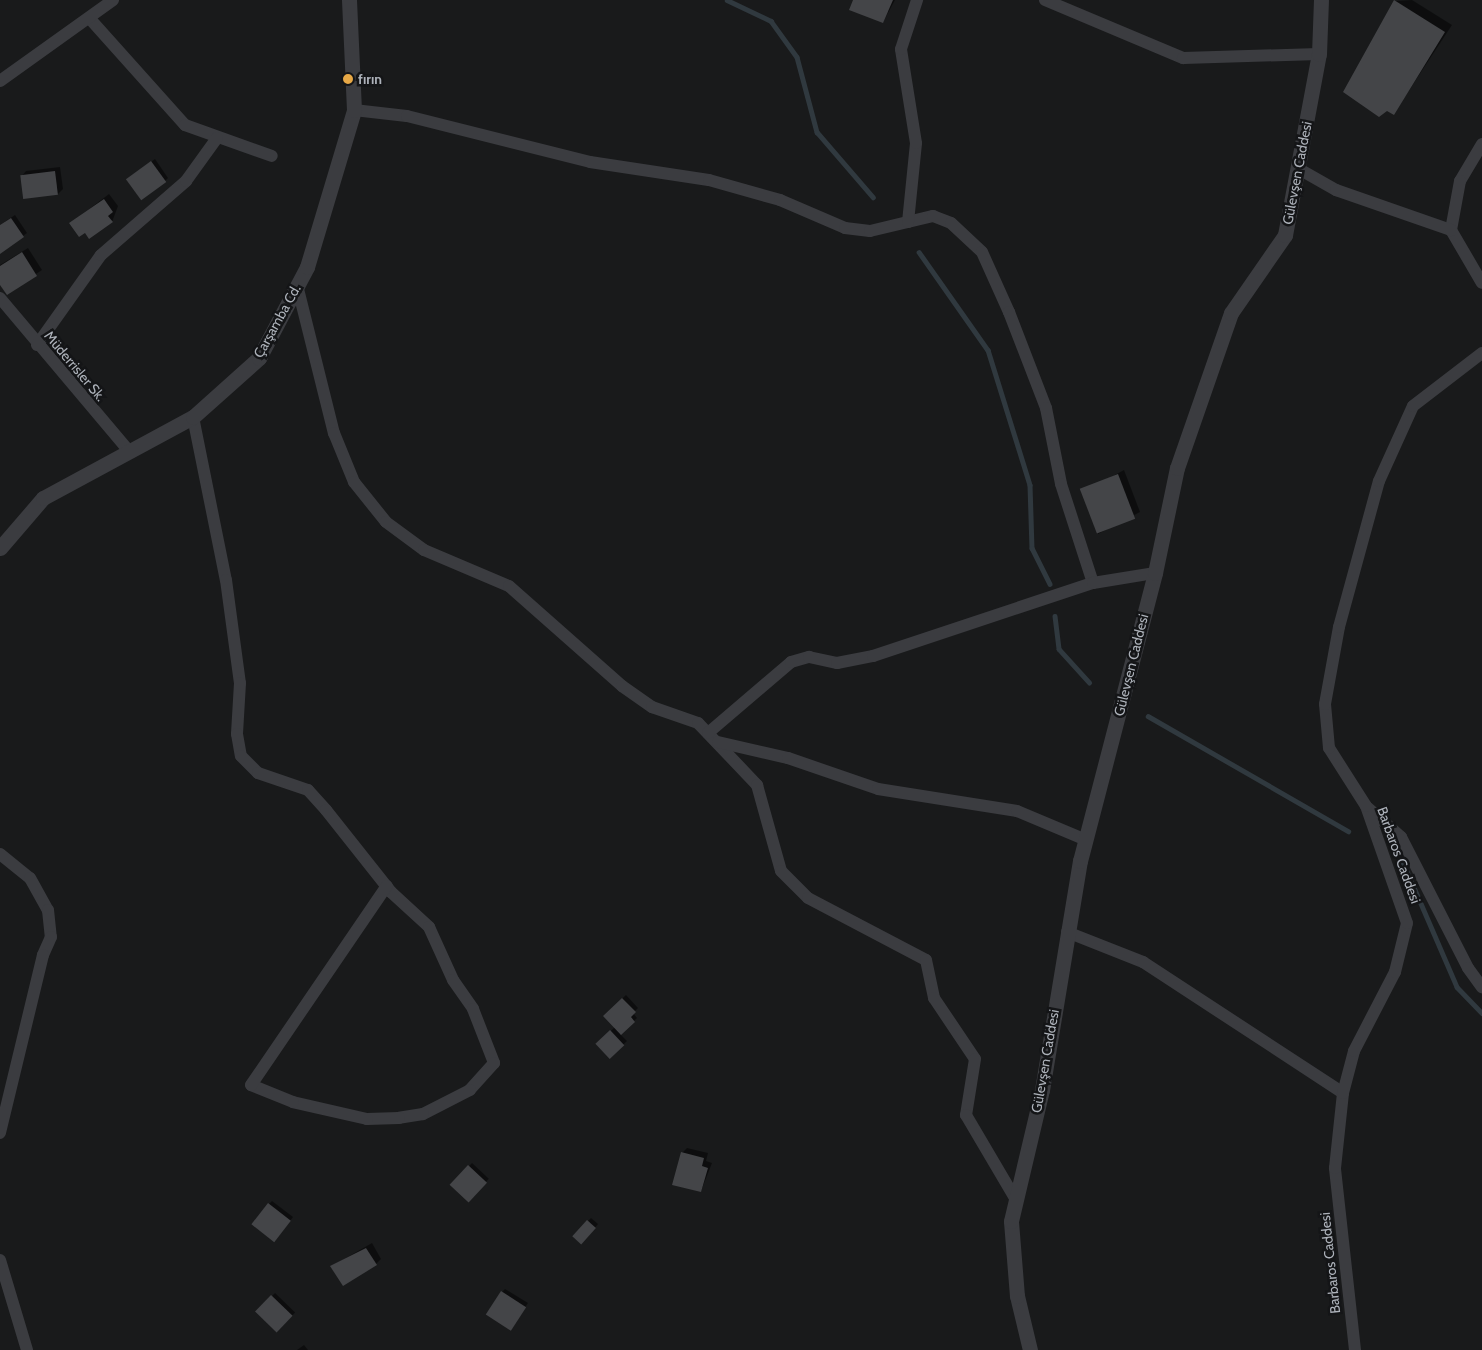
<!DOCTYPE html>
<meta charset="utf-8">
<style>
body{margin:0}
#map{position:relative;width:1482px;height:1350px;overflow:hidden;background:#191a1b;font-family:Cabin,sans-serif}
div>[style]{position:absolute}
[style*='--x']{left:calc(var(--x)*1px);top:calc(var(--y)*1px);width:calc(var(--w)*1px);rotate:calc(var(--a)*1deg)}
.shadow>*{inset:0;background:#0007;transform-origin:0 0}
.stream>*{height:4.5px;margin:-2.25px;padding:0 2.25px;transform-origin:2.25px;border-radius:2.25px;background:#30393f}
.building>*{inset:0;background:#444548;transform-origin:0 0}
.minor>*{height:12px;margin:-6px;padding:0 6px;transform-origin:6px;border-radius:6px;background:#3b3c40}
.tertiary>*{height:15px;margin:-7.5px;padding:0 7.5px;transform-origin:7.5px;border-radius:7.5px;background:#3b3c40}
.dots>*{width:14px;height:14px;translate:-50% -50%;box-sizing:border-box;border:2px solid #141517;border-radius:50%}
span{translate:-50% -50%;white-space:nowrap;text-align:center;line-height:1.15;-webkit-text-stroke:5px #141517;paint-order:stroke}
.poi-label{font-size:14px;color:#adb2ba;font-weight:700}
.left{translate:0 -50%;text-align:left}
.street-label{font-size:14px;color:#adb2ba}
</style>
<div id="map">
<div class="shadow">
<i style="clip-path:polygon(854px 0,895px 0,883px 22px)"></i>
<i style="clip-path:polygon(1412px 0,1452px 25px,1394px 113px,1395px 1px)"></i>
<i style="clip-path:polygon(155px 159px,168px 178px,165px 181px,127px 179px)"></i>
<i style="clip-path:polygon(60px 167px,63px 189px,58px 194px,21px 177px,26px 171px)"></i>
<i style="clip-path:polygon(109px 194px,118px 206px,112px 222px,85px 232px,71px 223px)"></i>
<i style="clip-path:polygon(15px 215px,27px 233px,0 252px,0 225px)"></i>
<i style="clip-path:polygon(28px 248px,42px 270px,7px 293px,0 282px,0 265px)"></i>
<i style="clip-path:polygon(1124px 470px,1140px 512px,1098px 534px,1082px 493px)"></i>
<i style="clip-path:polygon(626px 995px,638px 1008px,633px 1013px,637px 1018px,620px 1034px,627px 1041px,610px 1057px,597px 1044px,615px 1027px,604px 1016px)"></i>
<i style="clip-path:polygon(687px 1148px,708px 1153px,706px 1161px,712px 1163px,701px 1191px,682px 1153px)"></i>
<i style="left:472px;top:1163px;width:23px;height:30px;rotate:43deg"></i>
<i style="clip-path:polygon(272px 1201px,293px 1217px,278px 1237px,269px 1204px)"></i>
<i style="clip-path:polygon(591px 1218px,598px 1224px,586px 1239px,588px 1221px)"></i>
<i style="clip-path:polygon(372px 1243px,381px 1259px,376px 1264px,332px 1266px)"></i>
<i style="clip-path:polygon(505px 1289px,528px 1303px,511px 1328px,502px 1292px)"></i>
<i style="left:275px;top:1293px;width:28px;height:27px;rotate:44deg"></i>
<i style="clip-path:polygon(304px 1345px,308px 1350px,297px 1350px)"></i>
</div>
<div class="stream">
<i style="--x:727;--y:0;--w:49;--a:25.5"></i>
<i style="--x:771;--y:21;--w:44;--a:54.2"></i>
<i style="--x:797;--y:57;--w:78;--a:75.1"></i>
<i style="--x:817;--y:132;--w:86;--a:49.3"></i>
<i style="--x:919;--y:252;--w:120;--a:54.9"></i>
<i style="--x:988;--y:350;--w:141;--a:72.7"></i>
<i style="--x:1030;--y:485;--w:63;--a:88.2"></i>
<i style="--x:1032;--y:548;--w:40;--a:63.4"></i>
<i style="--x:1055;--y:616;--w:33;--a:83"></i>
<i style="--x:1059;--y:649;--w:45;--a:47.7"></i>
<i style="--x:1148;--y:716;--w:231;--a:29.9"></i>
<i style="--x:1403;--y:862;--w:136;--a:66.6"></i>
<i style="--x:1457;--y:987;--w:36;--a:46"></i>
</div>
<div class="building">
<i style="clip-path:polygon(853px 0,893px 0,883px 23px,849px 10px)"></i>
<i style="clip-path:polygon(1394px 0,1445px 32px,1394px 115px,1387px 111px,1379px 117px,1343px 92px)"></i>
<i style="left:151px;top:161px;width:26px;height:31px;rotate:54deg"></i>
<i style="left:55px;top:171px;width:24px;height:35px;rotate:83deg"></i>
<i style="clip-path:polygon(104px 199px,113px 212px,108px 216px,113px 222px,89px 239px,85px 233px,79px 237px,69px 223px)"></i>
<i style="clip-path:polygon(11px 218px,24px 237px,0 254px,0 225px)"></i>
<i style="clip-path:polygon(22px 252px,37px 276px,7px 295px,0 285px,0 266px)"></i>
<i style="left:1118px;top:474px;width:48px;height:41px;rotate:69deg"></i>
<i style="clip-path:polygon(622px 998px,636px 1012px,631px 1017px,635px 1022px,621px 1035px,603px 1016px)"></i>
<i style="left:610px;top:1030px;width:21px;height:20px;rotate:47deg"></i>
<i style="clip-path:polygon(681px 1152px,704px 1158px,702px 1166px,708px 1168px,701px 1192px,672px 1185px)"></i>
<i style="left:468px;top:1165px;width:26px;height:27px;rotate:43deg"></i>
<i style="left:268px;top:1203px;width:29px;height:27px;rotate:38deg"></i>
<i style="left:587px;top:1220px;width:12px;height:22px;rotate:42deg"></i>
<i style="clip-path:polygon(366px 1248px,377px 1265px,343px 1286px,330px 1266px)"></i>
<i style="left:501px;top:1291px;width:30px;height:28px;rotate:33deg"></i>
<i style="left:271px;top:1295px;width:30px;height:23px;rotate:44deg"></i>
</div>
<div class="minor">
<i style="--x:1045;--y:0;--w:150;--a:22.8"></i>
<i style="--x:1183;--y:58;--w:136;--a:-1.7"></i>
<i style="--x:91;--y:20;--w:141;--a:48.2"></i>
<i style="--x:185;--y:125;--w:92;--a:19.6"></i>
<i style="--x:0;--y:81;--w:139;--a:-35.6"></i>
<i style="--x:354;--y:110;--w:53;--a:6.5"></i>
<i style="--x:407;--y:116;--w:189;--a:14.1"></i>
<i style="--x:590;--y:162;--w:120;--a:8.6"></i>
<i style="--x:709;--y:180;--w:74;--a:15.7"></i>
<i style="--x:780;--y:200;--w:71;--a:23.3"></i>
<i style="--x:845;--y:228;--w:25;--a:7"></i>
<i style="--x:870;--y:231;--w:65;--a:-13.4"></i>
<i style="--x:933;--y:216;--w:19;--a:21"></i>
<i style="--x:951;--y:223;--w:42;--a:43.1"></i>
<i style="--x:982;--y:252;--w:66;--a:65.8"></i>
<i style="--x:1009;--y:312;--w:103;--a:68.9"></i>
<i style="--x:1046;--y:408;--w:77;--a:78.8"></i>
<i style="--x:1061;--y:484;--w:104;--a:72.1"></i>
<i style="--x:1482;--y:144;--w:43;--a:120.7"></i>
<i style="--x:1460;--y:181;--w:50;--a:100.4"></i>
<i style="--x:1451;--y:230;--w:61;--a:59.7"></i>
<i style="--x:1299;--y:169;--w:43;--a:29.6"></i>
<i style="--x:1336;--y:190;--w:122;--a:19.2"></i>
<i style="--x:908;--y:222;--w:79;--a:-84.2"></i>
<i style="--x:916;--y:143;--w:95;--a:-99.1"></i>
<i style="--x:901;--y:49;--w:52;--a:-71.9"></i>
<i style="--x:297;--y:285;--w:153;--a:76"></i>
<i style="--x:334;--y:433;--w:53;--a:67.8"></i>
<i style="--x:354;--y:482;--w:51;--a:51.3"></i>
<i style="--x:386;--y:522;--w:47;--a:36.4"></i>
<i style="--x:424;--y:550;--w:92;--a:23"></i>
<i style="--x:509;--y:586;--w:151;--a:41.5"></i>
<i style="--x:622;--y:686;--w:37;--a:35"></i>
<i style="--x:652;--y:707;--w:49;--a:19.2"></i>
<i style="--x:698;--y:723;--w:86;--a:46.4"></i>
<i style="--x:757;--y:785;--w:89;--a:74.4"></i>
<i style="--x:781;--y:871;--w:38;--a:45"></i>
<i style="--x:808;--y:898;--w:133;--a:27.7"></i>
<i style="--x:926;--y:960;--w:39;--a:78"></i>
<i style="--x:934;--y:998;--w:73;--a:56.1"></i>
<i style="--x:975;--y:1059;--w:57;--a:99.1"></i>
<i style="--x:966;--y:1115;--w:99;--a:59.5"></i>
<i style="--x:0;--y:298;--w:200;--a:49.9"></i>
<i style="--x:37;--y:345;--w:110;--a:-54.6"></i>
<i style="--x:101;--y:255;--w:113;--a:-41"></i>
<i style="--x:186;--y:181;--w:53;--a:-54.2"></i>
<i style="--x:193;--y:417;--w:166;--a:78.6"></i>
<i style="--x:226;--y:580;--w:104;--a:82.3"></i>
<i style="--x:240;--y:683;--w:51;--a:93.4"></i>
<i style="--x:237;--y:734;--w:22;--a:80"></i>
<i style="--x:241;--y:756;--w:24;--a:45"></i>
<i style="--x:258;--y:773;--w:53;--a:18.8"></i>
<i style="--x:308;--y:790;--w:27;--a:48"></i>
<i style="--x:326;--y:810;--w:105;--a:51.6"></i>
<i style="--x:391;--y:892;--w:52;--a:42.6"></i>
<i style="--x:429;--y:927;--w:58;--a:65.6"></i>
<i style="--x:453;--y:980;--w:35;--a:55"></i>
<i style="--x:473;--y:1009;--w:58;--a:68.7"></i>
<i style="--x:494;--y:1063;--w:36;--a:132"></i>
<i style="--x:470;--y:1090;--w:53;--a:152.9"></i>
<i style="--x:423;--y:1114;--w:24;--a:171"></i>
<i style="--x:399;--y:1118;--w:32;--a:178"></i>
<i style="--x:367;--y:1119;--w:76;--a:-167.1"></i>
<i style="--x:293;--y:1102;--w:45;--a:-158"></i>
<i style="--x:251;--y:1085;--w:241;--a:-55.7"></i>
<i style="--x:708;--y:733;--w:109;--a:-40.5"></i>
<i style="--x:791;--y:662;--w:19;--a:-16"></i>
<i style="--x:809;--y:657;--w:29;--a:12"></i>
<i style="--x:837;--y:663;--w:37;--a:-11"></i>
<i style="--x:873;--y:656;--w:232;--a:-18.4"></i>
<i style="--x:1093;--y:583;--w:63;--a:-9.2"></i>
<i style="--x:718;--y:742;--w:72;--a:12.9"></i>
<i style="--x:788;--y:758;--w:95;--a:19"></i>
<i style="--x:878;--y:789;--w:141;--a:9"></i>
<i style="--x:1017;--y:811;--w:75;--a:22.8"></i>
<i style="--x:1368;--y:808;--w:44;--a:41.3"></i>
<i style="--x:1401;--y:837;--w:147;--a:62.9"></i>
<i style="--x:1468;--y:968;--w:24;--a:54"></i>
<i style="--x:0;--y:854;--w:38;--a:39"></i>
<i style="--x:30;--y:878;--w:37;--a:61"></i>
<i style="--x:48;--y:910;--w:27;--a:84"></i>
<i style="--x:51;--y:937;--w:20;--a:114"></i>
<i style="--x:43;--y:955;--w:183;--a:103.6"></i>
<i style="--x:1067;--y:932;--w:82;--a:21.5"></i>
<i style="--x:1143;--y:962;--w:239;--a:33.2"></i>
<i style="--x:0;--y:1260;--w:94;--a:73.3"></i>
<i style="--x:1355;--y:1350;--w:183;--a:-96.3"></i>
<i style="--x:1335;--y:1168;--w:75;--a:-83.9"></i>
<i style="--x:1343;--y:1093;--w:43;--a:-75.3"></i>
<i style="--x:1354;--y:1051;--w:89;--a:-62.6"></i>
<i style="--x:1395;--y:972;--w:50;--a:-76.2"></i>
<i style="--x:1407;--y:923;--w:124;--a:-109.3"></i>
<i style="--x:1366;--y:806;--w:69;--a:-122.5"></i>
<i style="--x:1329;--y:748;--w:44;--a:-95.2"></i>
<i style="--x:1325;--y:704;--w:78;--a:-79.7"></i>
<i style="--x:1339;--y:627;--w:151;--a:-74.7"></i>
<i style="--x:1379;--y:481;--w:82;--a:-65.6"></i>
<i style="--x:1413;--y:406;--w:87;--a:-37.5"></i>
</div>
<div class="tertiary">
<i style="--x:0;--y:548;--w:66;--a:-49.3"></i>
<i style="--x:43;--y:498;--w:170;--a:-28.4"></i>
<i style="--x:193;--y:417;--w:89;--a:-41.8"></i>
<i style="--x:259;--y:358;--w:103;--a:-62.2"></i>
<i style="--x:307;--y:267;--w:164;--a:-73.3"></i>
<i style="--x:354;--y:110;--w:110;--a:-92.6"></i>
<i style="--x:1030;--y:1350;--w:56;--a:-103.5"></i>
<i style="--x:1017;--y:1296;--w:75;--a:-94.6"></i>
<i style="--x:1011;--y:1221;--w:135;--a:-76.7"></i>
<i style="--x:1042;--y:1090;--w:232;--a:-80.6"></i>
<i style="--x:1080;--y:861;--w:298;--a:-75.4"></i>
<i style="--x:1155;--y:573;--w:107;--a:-78.2"></i>
<i style="--x:1177;--y:468;--w:164;--a:-70.8"></i>
<i style="--x:1231;--y:313;--w:95;--a:-55.3"></i>
<i style="--x:1285;--y:235;--w:184;--a:-79.4"></i>
<i style="--x:1319;--y:54;--w:54;--a:-87.9"></i>
</div>
<div class="dots">
<i style="left:348px;top:79px;background:#e7a846"></i>
</div>
<div class="poi-label">
<span class="left" style="left:358px;top:79px">fırın</span>
</div>
<div class="street-label">
<span style="left:1297px;top:173px;rotate:-79deg">Gülevşen Caddesi</span>
<span style="left:277px;top:321px;rotate:-61deg">Çarşamba Cd.</span>
<span style="left:75px;top:366px;rotate:50deg">Müderrisler Sk.</span>
<span style="left:1131px;top:665px;rotate:-76deg">Gülevşen Caddesi</span>
<span style="left:1399px;top:855px;rotate:70deg">Barbaros Caddesi</span>
<span style="left:1045px;top:1061px;rotate:-80deg">Gülevşen Caddesi</span>
<span style="left:1330px;top:1263px;rotate:-96deg">Barbaros Caddesi</span>
</div>
</div>
